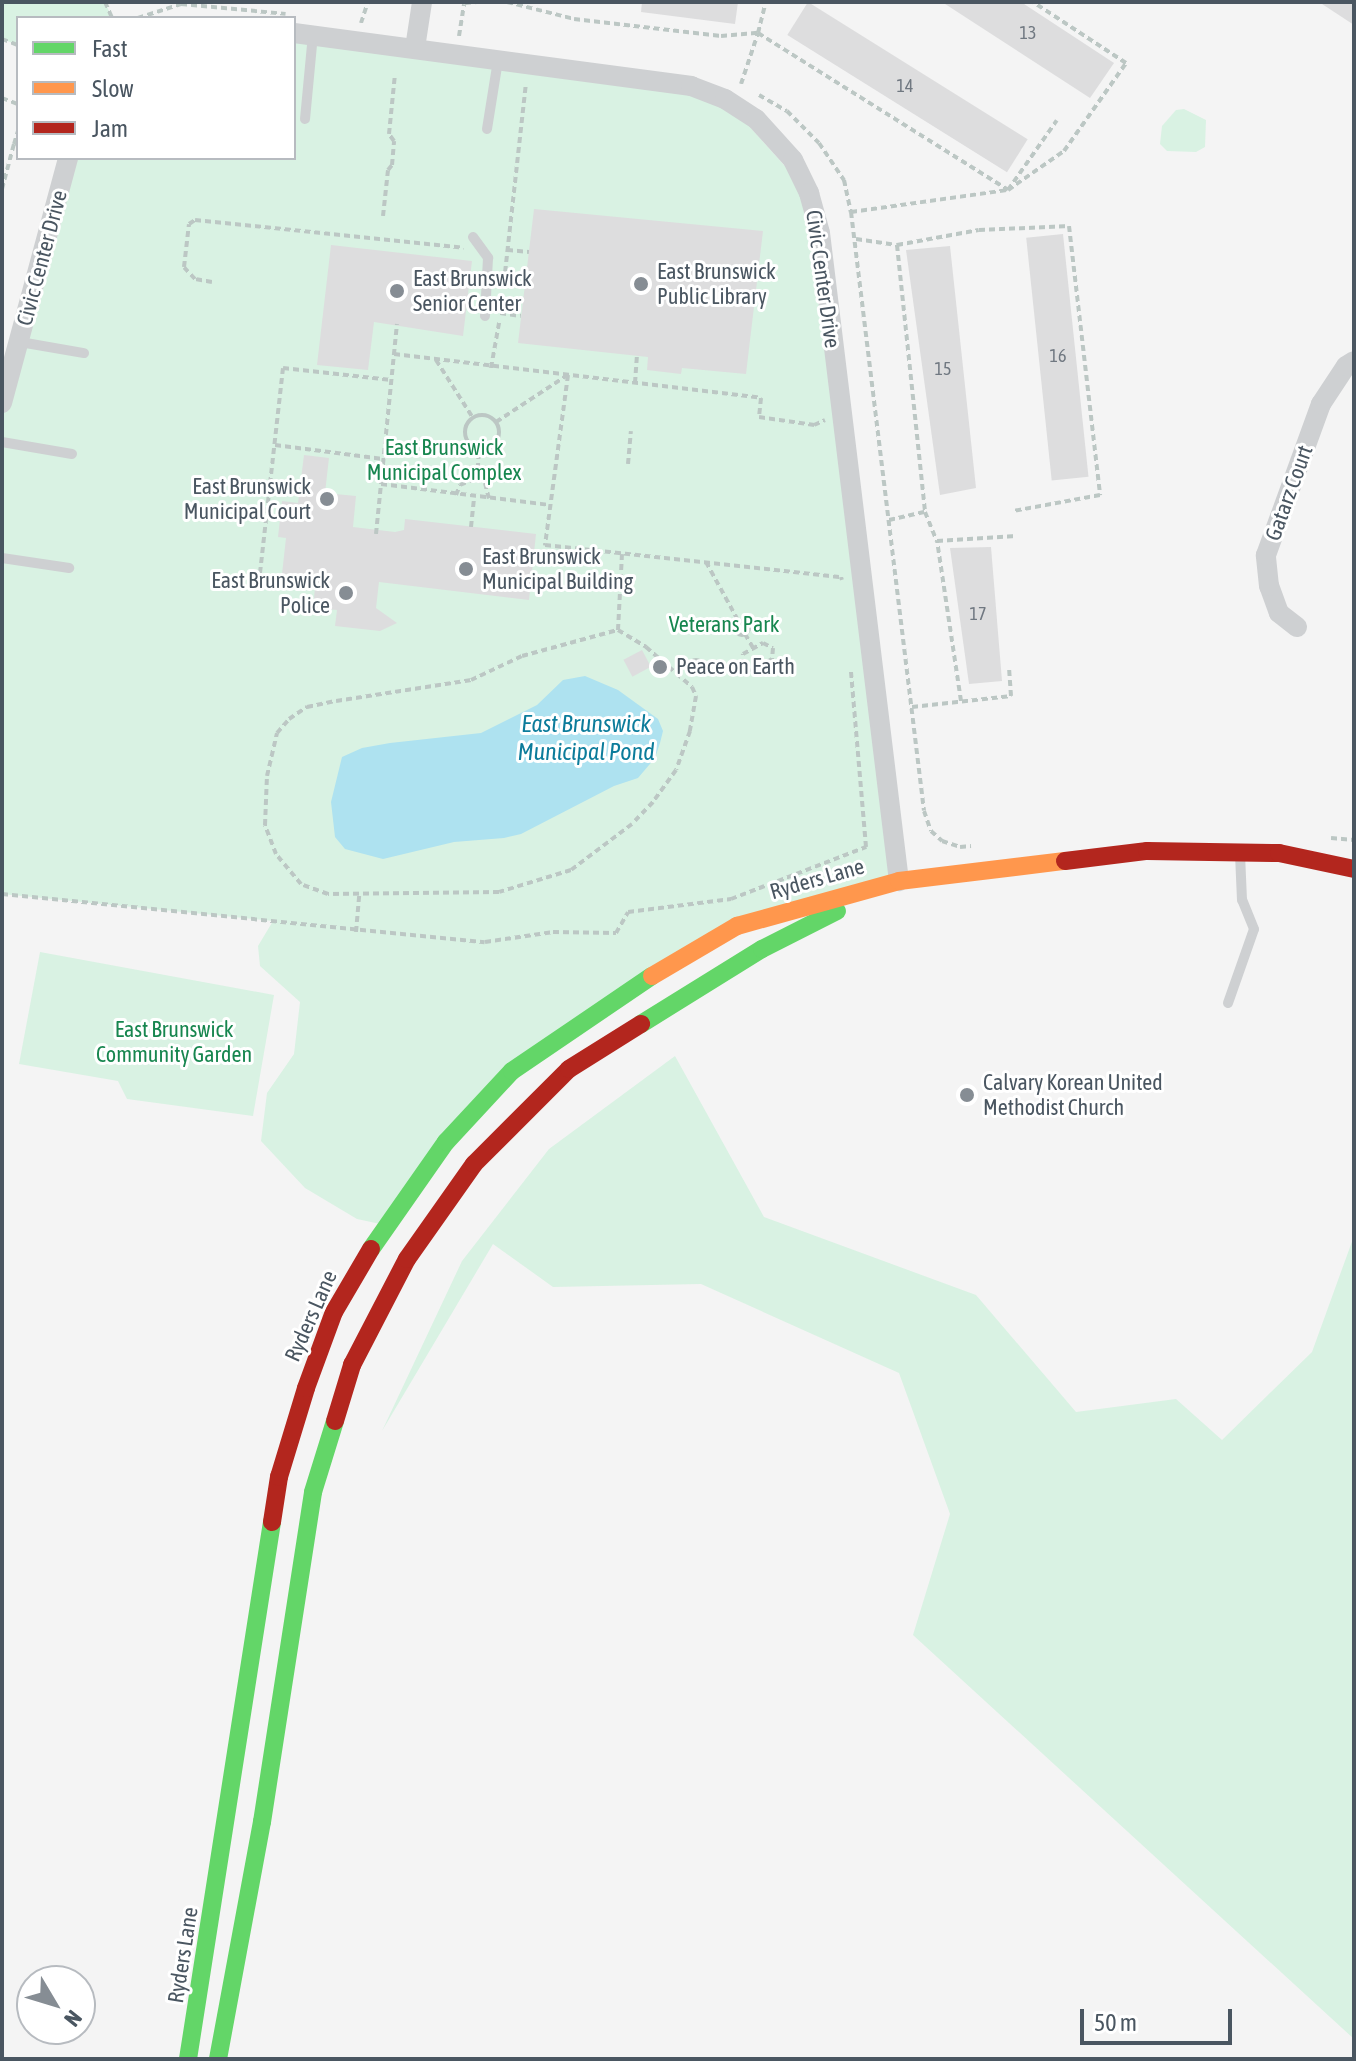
<!DOCTYPE html>
<style>
body{margin:0}
#map{position:relative;width:1356px;height:2061px;overflow:hidden;background:#f4f4f4;font-family:"Asap Condensed",sans-serif}
div>[style]{position:absolute}
[style*='--x']{left:calc(var(--x)*1px);top:calc(var(--y)*1px);width:calc(var(--w)*1px);rotate:calc(var(--a)*1deg)}
.green>*{inset:0;background:#d9f2e3}
.water>*{inset:0;background:#aee2f0}
.building>*{inset:0;background:#ddddde;transform-origin:0 0}
.path>*{height:4px;margin-top:-2px;transform-origin:0;background:repeating-linear-gradient(90deg,#bcc7c4 0 6px,transparent 0 10px)}
.path>.ring{margin:-2px;padding:0;box-sizing:content-box;background:none;border:4px solid #bcc7c4;border-radius:50%}
.lane>*{height:10px;margin:-5px;padding:0 5px;transform-origin:5px;border-radius:5px;background:#ced0d2}
.street>*{height:20px;margin:-10px;padding:0 10px;transform-origin:10px;border-radius:10px;background:#ced0d2}
.fast>*{height:18px;margin:-9px;padding:0 9px;transform-origin:9px;border-radius:9px;background:#63d668}
.slow>*{height:18px;margin:-9px;padding:0 9px;transform-origin:9px;border-radius:9px;background:#ff974d}
.jam>*{height:18px;margin:-9px;padding:0 9px;transform-origin:9px;border-radius:9px;background:#b3261e}
.dots>*{width:22px;height:22px;translate:-50% -50%;box-sizing:border-box;border:4px solid #fff;border-radius:50%}
span{translate:-50% -50%;white-space:nowrap;text-align:center;line-height:1.15;-webkit-text-stroke:6px #fff;paint-order:stroke}
.number-label{font-size:18px;color:#707881}
.number-label span{-webkit-text-stroke-width:0}
.street-label{font-size:22px;color:#4a5661}
.poi-label{font-size:22px;color:#4a5661}
.left{translate:0 -50%;text-align:left}
.right{translate:-100% -50%;text-align:right}
.park-label{font-size:22px;color:#17864f}
.water-label{font-size:24px;color:#0c7c9b;font-style:italic}
.frame{position:absolute;inset:0;border:4px solid #4a5661;pointer-events:none}
.legend{position:absolute;left:16px;top:16px;width:280px;height:144px;box-sizing:border-box;background:#fff;border:2px solid #b7bbc0;margin:0;padding:10px 14px;list-style:none;font-size:24px;color:#4a5661}
.legend li{display:flex;align-items:center;gap:16px;height:40px}
.legend b{width:40px;border:2px solid #b7bbc0}
.north{position:absolute;left:16px;top:1965px;width:80px;height:80px;box-sizing:border-box;background:#fff;border:2px solid #b7bbc0;border-radius:50%;rotate:128deg;font-size:22px;font-weight:700;line-height:32px;text-align:center;color:#4a5661}
.north::after{content:'';display:block;margin:auto;width:28px;height:36px;background:#868d94;clip-path:polygon(50% 0,100% 100%,50% 72%,0 100%)}
.scale{position:absolute;left:1080px;top:2009px;width:152px;height:36px;box-sizing:border-box;border:4px solid #4a5661;border-top:0;padding-left:10px;font-size:24px;line-height:28px;white-space:nowrap;color:#4a5661;-webkit-text-stroke:6px #fff;paint-order:stroke}
</style>
<div id="map">
<div class="green">
<i style="clip-path:polygon(2px 2px,105px 2px,112px 18px,18px 18px,18px 45px,2px 39px)"></i>
<i style="clip-path:polygon(294px 33px,725px 99px,809px 193px,899px 881px,737px 926px,512px 1071px,385px 1225px,357px 1219px,305px 1188px,261px 1141px,267px 1093px,294px 1054px,300px 1002px,260px 966px,258px 946px,273px 921px,2px 894px,2px 403px,68px 158px,294px 158px)"></i>
<i style="clip-path:polygon(1184px 109px,1206px 120px,1205px 147px,1196px 152px,1167px 151px,1160px 144px,1162px 126px,1176px 110px)"></i>
<i style="clip-path:polygon(40px 952px,274px 995px,253px 1116px,127px 1099px,118px 1081px,19px 1064px)"></i>
<i style="clip-path:polygon(675px 1056px,764px 1217px,976px 1295px,1076px 1412px,1176px 1399px,1222px 1440px,1312px 1352px,1354px 1236px,1354px 2039px,913px 1635px,950px 1514px,899px 1373px,701px 1284px,553px 1287px,493px 1244px,382px 1431px,462px 1261px,549px 1149px)"></i>
</div>
<div class="water">
<i style="clip-path:polygon(585px 676px,618px 690px,658px 719px,663px 731px,660px 743px,655px 758px,638px 778px,614px 786px,521px 834px,504px 838px,454px 842px,383px 859px,345px 849px,335px 837px,331px 802px,342px 757px,362px 748px,390px 743px,481px 733px,537px 705px,563px 680px)"></i>
</div>
<div class="building">
<i style="clip-path:polygon(642px 2px,738px 2px,735px 24px,641px 12px)"></i>
<i style="left:808px;top:2px;width:259px;height:39px;rotate:32deg"></i>
<i style="clip-path:polygon(942px 2px,1021px 2px,1114px 63px,1090px 98px)"></i>
<i style="clip-path:polygon(1319px 2px,1354px 2px,1354px 25px)"></i>
<i style="clip-path:polygon(534px 209px,763px 231px,746px 374px,682px 368px,681px 374px,647px 370px,648px 357px,518px 343px)"></i>
<i style="left:1063px;top:234px;width:244px;height:37px;rotate:84deg"></i>
<i style="clip-path:polygon(331px 245px,472px 261px,463px 336px,374px 322px,368px 370px,317px 365px)"></i>
<i style="clip-path:polygon(950px 246px,976px 488px,940px 495px,906px 250px)"></i>
<i style="clip-path:polygon(304px 455px,329px 458px,325px 493px,356px 496px,353px 527px,395px 532px,404px 530px,405px 519px,536px 534px,529px 600px,379px 582px,376px 608px,397px 623px,380px 631px,335px 626px,337px 610px,313px 608px,316px 578px,282px 574px,286px 538px,278px 537px,282px 501px,298px 503px)"></i>
<i style="clip-path:polygon(991px 547px,1002px 681px,969px 684px,950px 548px)"></i>
<i style="left:642px;top:650px;width:19px;height:21px;rotate:62deg"></i>
</div>
<div class="path">
<i style="--x:105;--y:2;--w:17;--a:66"></i>
<i style="--x:507;--y:2;--w:69;--a:14.2"></i>
<i style="--x:574;--y:19;--w:148;--a:6.6"></i>
<i style="--x:721;--y:36;--w:37;--a:-5"></i>
<i style="--x:758;--y:33;--w:32;--a:-76"></i>
<i style="--x:465;--y:3;--w:12;--a:-5"></i>
<i style="--x:138;--y:18;--w:45;--a:-18"></i>
<i style="--x:181;--y:4;--w:105;--a:5.4"></i>
<i style="--x:361;--y:23;--w:22;--a:-72"></i>
<i style="--x:459;--y:36;--w:32;--a:-81"></i>
<i style="--x:2;--y:39;--w:17;--a:21"></i>
<i style="--x:741;--y:84;--w:54;--a:-71.6"></i>
<i style="--x:758;--y:33;--w:295;--a:32.1"></i>
<i style="--x:1008;--y:190;--w:68;--a:-34.9"></i>
<i style="--x:1064;--y:151;--w:108;--a:-54.8"></i>
<i style="--x:1126;--y:63;--w:111;--a:-146.7"></i>
<i style="--x:759;--y:95;--w:32;--a:30"></i>
<i style="--x:787;--y:111;--w:45;--a:45"></i>
<i style="--x:819;--y:143;--w:45;--a:56"></i>
<i style="--x:844;--y:180;--w:33;--a:78"></i>
<i style="--x:851;--y:212;--w:159;--a:-8"></i>
<i style="--x:1008;--y:190;--w:85;--a:-55"></i>
<i style="--x:2;--y:98;--w:17;--a:21"></i>
<i style="--x:14;--y:144;--w:14;--a:-73"></i>
<i style="--x:2;--y:189;--w:47;--a:-75.1"></i>
<i style="--x:14;--y:144;--w:4;--a:-27"></i>
<i style="--x:851;--y:212;--w:603;--a:83.05"></i>
<i style="--x:924;--y:811;--w:21;--a:71"></i>
<i style="--x:931;--y:831;--w:15;--a:42"></i>
<i style="--x:942;--y:841;--w:19;--a:18"></i>
<i style="--x:960;--y:847;--w:11;--a:-5"></i>
<i style="--x:383;--y:216;--w:46;--a:-83.8"></i>
<i style="--x:388;--y:170;--w:6;--a:-51"></i>
<i style="--x:392;--y:165;--w:24;--a:-85"></i>
<i style="--x:394;--y:141;--w:9;--a:-126"></i>
<i style="--x:389;--y:134;--w:60;--a:-84.3"></i>
<i style="--x:856;--y:239;--w:41;--a:8.3"></i>
<i style="--x:897;--y:245;--w:268;--a:84"></i>
<i style="--x:897;--y:245;--w:83;--a:-10.4"></i>
<i style="--x:979;--y:230;--w:90;--a:-2.5"></i>
<i style="--x:1069;--y:226;--w:271;--a:83.4"></i>
<i style="--x:1100;--y:495;--w:88;--a:169.6"></i>
<i style="--x:507;--y:250;--w:22;--a:5"></i>
<i style="--x:212;--y:282;--w:17;--a:-170"></i>
<i style="--x:195;--y:279;--w:16;--a:-133"></i>
<i style="--x:184;--y:267;--w:43;--a:-83.4"></i>
<i style="--x:189;--y:224;--w:7;--a:-34"></i>
<i style="--x:195;--y:220;--w:270;--a:5.9"></i>
<i style="--x:504;--y:282;--w:199;--a:-83.7"></i>
<i style="--x:500;--y:313;--w:21;--a:8"></i>
<i style="--x:394;--y:354;--w:370;--a:6.8"></i>
<i style="--x:761;--y:398;--w:19;--a:96"></i>
<i style="--x:759;--y:417;--w:56;--a:8.3"></i>
<i style="--x:814;--y:425;--w:12;--a:-24"></i>
<i style="--x:436;--y:360;--w:69;--a:57.5"></i>
<i style="--x:491;--y:368;--w:46;--a:-79.9"></i>
<i style="--x:568;--y:375;--w:172;--a:97.7"></i>
<i style="--x:545;--y:545;--w:298;--a:6.2"></i>
<i style="--x:841;--y:577;--w:3;--a:72"></i>
<i style="--x:635;--y:383;--w:27;--a:-86"></i>
<i class="ring" style="left:465px;top:415px;width:30px;height:30px"></i>
<i style="--x:496;--y:422;--w:84;--a:-33.3"></i>
<i style="--x:275;--y:445;--w:109;--a:7.4"></i>
<i style="--x:628;--y:464;--w:33;--a:-85"></i>
<i style="--x:477;--y:479;--w:31;--a:-86"></i>
<i style="--x:381;--y:484;--w:169;--a:7.1"></i>
<i style="--x:456;--y:495;--w:11;--a:-68"></i>
<i style="--x:460;--y:485;--w:16;--a:-22"></i>
<i style="--x:475;--y:479;--w:11;--a:22"></i>
<i style="--x:485;--y:483;--w:16;--a:76"></i>
<i style="--x:889;--y:520;--w:37;--a:-13"></i>
<i style="--x:925;--y:512;--w:31;--a:68"></i>
<i style="--x:471;--y:527;--w:30;--a:-84"></i>
<i style="--x:376;--y:534;--w:211;--a:-84.3"></i>
<i style="--x:706;--y:562;--w:68;--a:61.2"></i>
<i style="--x:260;--y:573;--w:206;--a:-83.6"></i>
<i style="--x:283;--y:368;--w:109;--a:6.3"></i>
<i style="--x:620;--y:588;--w:11;--a:0"></i>
<i class="ring" style="left:735px;top:621px;width:10px;height:10px"></i>
<i style="--x:618;--y:630;--w:33;--a:31"></i>
<i style="--x:646;--y:647;--w:61;--a:41"></i>
<i style="--x:692;--y:687;--w:10;--a:66"></i>
<i style="--x:696;--y:696;--w:36;--a:100"></i>
<i style="--x:690;--y:731;--w:41;--a:109.7"></i>
<i style="--x:676;--y:770;--w:39;--a:126"></i>
<i style="--x:653;--y:802;--w:30;--a:134"></i>
<i style="--x:632;--y:824;--w:76;--a:143"></i>
<i style="--x:571;--y:870;--w:75;--a:163"></i>
<i style="--x:499;--y:892;--w:171;--a:179.3"></i>
<i style="--x:328;--y:894;--w:29;--a:-160"></i>
<i style="--x:301;--y:884;--w:39;--a:-130"></i>
<i style="--x:276;--y:854;--w:31;--a:-111"></i>
<i style="--x:265;--y:825;--w:49;--a:-87.7"></i>
<i style="--x:267;--y:776;--w:44;--a:-76.9"></i>
<i style="--x:277;--y:733;--w:18;--a:-49"></i>
<i style="--x:289;--y:719;--w:22;--a:-34"></i>
<i style="--x:307;--y:707;--w:30;--a:-12"></i>
<i style="--x:336;--y:701;--w:137;--a:-8.8"></i>
<i style="--x:471;--y:680;--w:56;--a:-25.2"></i>
<i style="--x:522;--y:656;--w:99;--a:-15.2"></i>
<i style="--x:618;--y:630;--w:76;--a:-87"></i>
<i style="--x:745;--y:634;--w:16;--a:60"></i>
<i style="--x:763;--y:643;--w:11;--a:27"></i>
<i style="--x:773;--y:648;--w:11;--a:95"></i>
<i style="--x:772;--y:659;--w:24;--a:150"></i>
<i style="--x:751;--y:671;--w:4;--a:-153"></i>
<i style="--x:747;--y:669;--w:6;--a:-141"></i>
<i style="--x:742;--y:665;--w:11;--a:-85"></i>
<i style="--x:743;--y:654;--w:23;--a:-29"></i>
<i class="ring" style="left:690px;top:660px;width:8px;height:8px"></i>
<i style="--x:961;--y:701;--w:162;--a:-98.5"></i>
<i style="--x:937;--y:541;--w:79;--a:-3.6"></i>
<i style="--x:912;--y:707;--w:100;--a:-6.3"></i>
<i style="--x:1011;--y:696;--w:29;--a:-94"></i>
<i style="--x:1331;--y:838;--w:23;--a:5"></i>
<i style="--x:2;--y:894;--w:485;--a:5.7"></i>
<i style="--x:485;--y:942;--w:69;--a:-8.4"></i>
<i style="--x:553;--y:932;--w:63;--a:0.9"></i>
<i style="--x:616;--y:933;--w:24;--a:-60"></i>
<i style="--x:628;--y:912;--w:104;--a:-7.2"></i>
<i style="--x:731;--y:899;--w:145;--a:-21.1"></i>
<i style="--x:866;--y:847;--w:176;--a:-94.9"></i>
<i style="--x:356;--y:932;--w:37;--a:-85"></i>
</div>
<div class="lane">
<i style="--x:305;--y:119;--w:84;--a:-84.6"></i>
<i style="--x:487;--y:129;--w:70;--a:-80.9"></i>
<i style="--x:473;--y:237;--w:26;--a:54"></i>
<i style="--x:488;--y:258;--w:58;--a:93"></i>
<i style="--x:20;--y:342;--w:65;--a:9.8"></i>
<i style="--x:2;--y:442;--w:71;--a:9.7"></i>
<i style="--x:2;--y:558;--w:68;--a:8.5"></i>
<i style="--x:1228;--y:1003;--w:78;--a:-70.6"></i>
<i style="--x:1254;--y:929;--w:31;--a:-112"></i>
<i style="--x:1242;--y:900;--w:46;--a:-92.5"></i>
</div>
<div class="street">
<i style="--x:294;--y:33;--w:401;--a:7.6"></i>
<i style="--x:691;--y:86;--w:36;--a:21"></i>
<i style="--x:725;--y:99;--w:37;--a:33"></i>
<i style="--x:756;--y:119;--w:55;--a:47.9"></i>
<i style="--x:793;--y:160;--w:37;--a:64"></i>
<i style="--x:809;--y:193;--w:41;--a:74.6"></i>
<i style="--x:820;--y:233;--w:653;--a:83.05"></i>
<i style="--x:415;--y:48;--w:47;--a:-81.3"></i>
<i style="--x:2;--y:403;--w:254;--a:-74.9"></i>
<i style="--x:1297;--y:627;--w:23;--a:-142"></i>
<i style="--x:1279;--y:613;--w:29;--a:-110"></i>
<i style="--x:1269;--y:586;--w:31;--a:-96"></i>
<i style="--x:1266;--y:555;--w:161;--a:-70"></i>
<i style="--x:1321;--y:404;--w:45;--a:-56.7"></i>
<i style="--x:1346;--y:366;--w:9;--a:-32"></i>
</div>
<div class="fast">
<i style="--x:641;--y:1024;--w:142;--a:-31.8"></i>
<i style="--x:762;--y:949;--w:84;--a:-26.9"></i>
<i style="--x:371;--y:1249;--w:131;--a:-55"></i>
<i style="--x:446;--y:1142;--w:97;--a:-47.1"></i>
<i style="--x:512;--y:1071;--w:169;--a:-34.2"></i>
<i style="--x:188;--y:2059;--w:544;--a:-81.11"></i>
<i style="--x:218;--y:2059;--w:241;--a:-79.5"></i>
<i style="--x:262;--y:1822;--w:334;--a:-81.2"></i>
<i style="--x:313;--y:1492;--w:74;--a:-72.8"></i>
</div>
<div class="slow">
<i style="--x:652;--y:976;--w:99;--a:-30.5"></i>
<i style="--x:737;--y:926;--w:168;--a:-15.5"></i>
<i style="--x:899;--y:881;--w:167;--a:-6.9"></i>
</div>
<div class="jam">
<i style="--x:1065;--y:861;--w:83;--a:-7"></i>
<i style="--x:1147;--y:851;--w:132;--a:0.9"></i>
<i style="--x:1279;--y:853;--w:77;--a:12"></i>
<i style="--x:335;--y:1421;--w:59;--a:-73.1"></i>
<i style="--x:352;--y:1365;--w:119;--a:-62.6"></i>
<i style="--x:407;--y:1259;--w:116;--a:-54.8"></i>
<i style="--x:474;--y:1164;--w:134;--a:-45"></i>
<i style="--x:569;--y:1069;--w:85;--a:-32"></i>
<i style="--x:272;--y:1522;--w:46;--a:-81.2"></i>
<i style="--x:279;--y:1477;--w:93;--a:-73.1"></i>
<i style="--x:306;--y:1388;--w:81;--a:-69.8"></i>
<i style="--x:334;--y:1312;--w:73;--a:-59.6"></i>
</div>
<div class="dots">
<i style="left:641px;top:284px;background:#868d94"></i>
<i style="left:397px;top:291px;background:#868d94"></i>
<i style="left:327px;top:499px;background:#868d94"></i>
<i style="left:466px;top:569px;background:#868d94"></i>
<i style="left:346px;top:593px;background:#868d94"></i>
<i style="left:660px;top:667px;background:#868d94"></i>
<i style="left:967px;top:1095px;background:#868d94"></i>
</div>
<div class="number-label">
<span style="left:1028px;top:33px">13</span>
<span style="left:905px;top:86px">14</span>
<span style="left:1058px;top:356px">16</span>
<span style="left:943px;top:369px">15</span>
<span style="left:978px;top:614px">17</span>
</div>
<div class="street-label">
<span style="left:42px;top:258px;rotate:-75deg">Civic Center Drive</span>
<span style="left:823px;top:279px;rotate:82deg">Civic Center Drive</span>
<span style="left:1289px;top:493px;rotate:-70deg">Gatarz Court</span>
<span style="left:817px;top:879px;rotate:-16deg">Ryders Lane</span>
<span style="left:311px;top:1316px;rotate:-66deg">Ryders Lane</span>
<span style="left:183px;top:1955px;rotate:-81deg">Ryders Lane</span>
</div>
<div class="poi-label">
<span class="left" style="left:657px;top:284px">East Brunswick<br>Public Library</span>
<span class="left" style="left:413px;top:291px">East Brunswick<br>Senior Center</span>
<span class="right" style="left:311px;top:499px">East Brunswick<br>Municipal Court</span>
<span class="left" style="left:482px;top:569px">East Brunswick<br>Municipal Building</span>
<span class="right" style="left:330px;top:593px">East Brunswick<br>Police</span>
<span class="left" style="left:676px;top:667px">Peace on Earth</span>
<span class="left" style="left:983px;top:1095px">Calvary Korean United<br>Methodist Church</span>
</div>
<div class="park-label">
<span style="left:444px;top:460px">East Brunswick<br>Municipal Complex</span>
<span style="left:724px;top:625px">Veterans Park</span>
<span style="left:174px;top:1042px">East Brunswick<br>Community Garden</span>
</div>
<div class="water-label">
<span style="left:586px;top:738px">East Brunswick<br>Municipal Pond</span>
</div>
<div class="frame"></div>
<ul class="legend">
<li><b style="height:10px;background:#63d668"></b>Fast</li>
<li><b style="height:10px;background:#ff974d"></b>Slow</li>
<li><b style="height:10px;background:#b3261e"></b>Jam</li>
</ul>
<div class="north">N</div>
<div class="scale">50 m</div>
</div>
